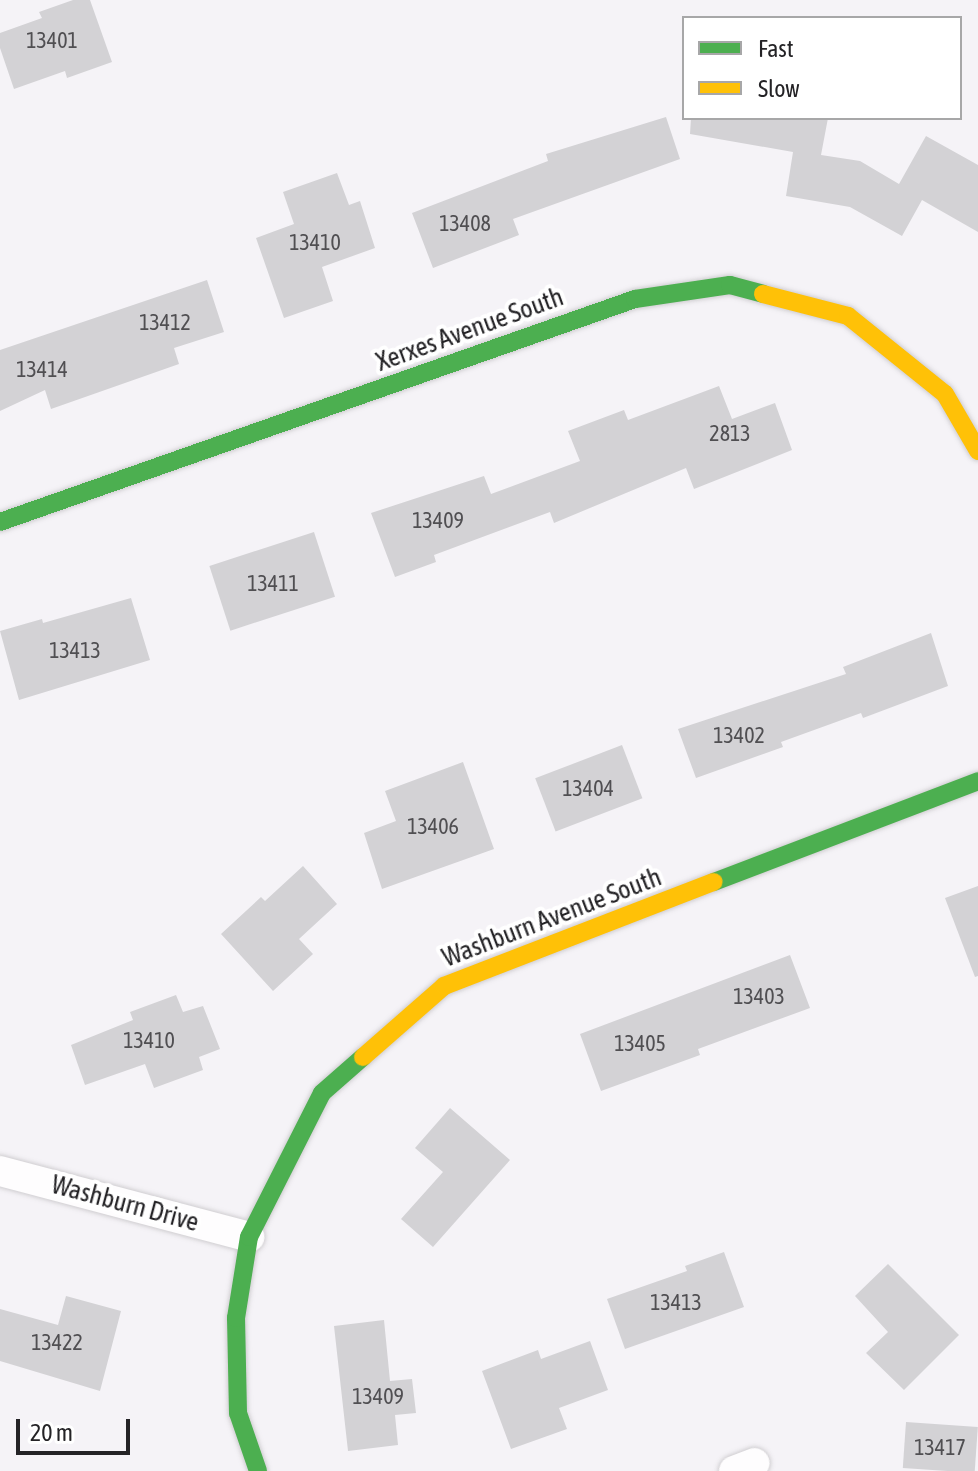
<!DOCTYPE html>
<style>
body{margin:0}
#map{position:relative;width:978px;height:1471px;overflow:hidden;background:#f5f3f7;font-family:"Asap Condensed",sans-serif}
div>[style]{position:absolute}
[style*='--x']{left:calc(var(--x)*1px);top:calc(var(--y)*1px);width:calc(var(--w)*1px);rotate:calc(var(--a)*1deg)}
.building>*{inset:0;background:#d3d2d5;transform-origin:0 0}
.roads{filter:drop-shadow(0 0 2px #d0ced1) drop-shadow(0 0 2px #d0ced1)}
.street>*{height:30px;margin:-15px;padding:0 15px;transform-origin:15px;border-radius:15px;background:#fefdfe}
.fast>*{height:18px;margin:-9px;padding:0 9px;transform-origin:9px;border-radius:9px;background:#4caf50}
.slow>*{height:18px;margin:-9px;padding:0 9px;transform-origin:9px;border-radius:9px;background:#ffc107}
span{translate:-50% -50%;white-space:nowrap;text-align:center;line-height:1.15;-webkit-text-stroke:8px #fff;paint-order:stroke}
.number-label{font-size:22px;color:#504f52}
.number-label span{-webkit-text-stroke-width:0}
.street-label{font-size:26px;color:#242326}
.legend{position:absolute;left:682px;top:16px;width:280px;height:104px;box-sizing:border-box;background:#fff;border:2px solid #a7a7a8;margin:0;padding:10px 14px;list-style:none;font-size:24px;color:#242326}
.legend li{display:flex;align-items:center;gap:16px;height:40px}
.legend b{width:40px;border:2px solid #a7a7a8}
.scale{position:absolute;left:16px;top:1419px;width:114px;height:36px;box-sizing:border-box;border:4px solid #242326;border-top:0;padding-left:10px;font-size:24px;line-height:28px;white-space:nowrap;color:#242326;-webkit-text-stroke:6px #fff;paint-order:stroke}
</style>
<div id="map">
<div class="building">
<i style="clip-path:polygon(73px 0,90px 0,112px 62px,67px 78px,65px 71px,14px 89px,0 48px,0 33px,42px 18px,39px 12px)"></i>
<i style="clip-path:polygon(666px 117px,680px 159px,513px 219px,519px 235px,433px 268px,412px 213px,548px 161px,546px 154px)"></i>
<i style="clip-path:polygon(691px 118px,828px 118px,821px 155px,860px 161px,899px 184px,926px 136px,978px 165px,978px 232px,922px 200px,902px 236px,850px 207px,786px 196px,793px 152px,690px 134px)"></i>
<i style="clip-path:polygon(337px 173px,349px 205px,360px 201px,375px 248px,322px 267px,333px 301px,284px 318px,256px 238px,294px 224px,283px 192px)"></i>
<i style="clip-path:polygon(207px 280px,224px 332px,174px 348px,179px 364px,51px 409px,45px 390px,0 411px,0 350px)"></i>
<i style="clip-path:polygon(719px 386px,732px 419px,775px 403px,792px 450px,694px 489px,686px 468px,554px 523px,550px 512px,434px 555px,436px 562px,395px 577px,371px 513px,484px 476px,491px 494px,580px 461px,568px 431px,624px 410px,628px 420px)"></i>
<i style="left:314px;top:532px;width:68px;height:110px;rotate:72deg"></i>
<i style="clip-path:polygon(131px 598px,150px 660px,19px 700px,0 631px,42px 619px,43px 623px)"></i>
<i style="clip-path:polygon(931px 633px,948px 686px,863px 718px,861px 713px,781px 742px,783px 747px,696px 778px,678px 729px,846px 674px,843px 667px)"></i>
<i style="left:622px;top:745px;width:57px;height:93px;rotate:69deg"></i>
<i style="clip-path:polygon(463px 762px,494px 849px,382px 889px,364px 833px,396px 821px,385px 791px)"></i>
<i style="clip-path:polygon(303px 866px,337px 904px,299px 939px,313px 954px,273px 991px,221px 934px,261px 897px,265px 901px)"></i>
<i style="clip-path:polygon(978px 886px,978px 976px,975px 977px,945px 898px)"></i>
<i style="clip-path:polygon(790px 955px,810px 1008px,698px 1049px,700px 1055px,601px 1091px,580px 1034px)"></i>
<i style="clip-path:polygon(176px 995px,183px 1012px,203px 1006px,220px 1049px,199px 1057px,203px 1070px,154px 1088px,145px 1064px,85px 1085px,71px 1045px,133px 1020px,130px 1012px)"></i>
<i style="clip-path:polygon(450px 1108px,510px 1160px,433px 1247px,401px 1219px,443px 1172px,415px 1148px)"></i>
<i style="clip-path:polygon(724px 1252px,744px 1307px,625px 1349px,607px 1299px,687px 1271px,685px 1266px)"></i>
<i style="clip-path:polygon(888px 1264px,959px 1335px,904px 1390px,866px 1353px,888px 1332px,855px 1296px)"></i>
<i style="clip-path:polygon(66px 1296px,121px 1311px,100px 1391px,0 1361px,0 1309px,58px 1325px)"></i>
<i style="clip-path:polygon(384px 1320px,390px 1381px,412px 1379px,416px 1413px,395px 1415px,398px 1445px,348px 1451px,334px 1326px)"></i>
<i style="clip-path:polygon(590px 1341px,608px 1390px,559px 1408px,567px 1429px,511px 1449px,482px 1371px,538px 1350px,541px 1359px)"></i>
<i style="left:906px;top:1422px;width:72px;height:46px;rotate:4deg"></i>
</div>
<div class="roads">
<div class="street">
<i style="--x:0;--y:1171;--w:258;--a:14.8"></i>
<i style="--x:734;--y:1471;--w:22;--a:-21"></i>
</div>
<div class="fast">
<i style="--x:0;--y:522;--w:673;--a:-19.35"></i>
<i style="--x:635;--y:299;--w:96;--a:-8.4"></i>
<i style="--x:730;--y:285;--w:34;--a:15"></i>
<i style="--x:714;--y:882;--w:283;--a:-20.9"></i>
<i style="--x:258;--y:1471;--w:61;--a:-109"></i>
<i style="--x:238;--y:1413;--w:95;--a:-91.2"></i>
<i style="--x:236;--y:1318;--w:82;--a:-80.9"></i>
<i style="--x:249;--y:1237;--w:161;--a:-63.1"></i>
<i style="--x:322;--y:1093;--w:55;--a:-41.3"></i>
</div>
<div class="slow">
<i style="--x:763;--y:294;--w:88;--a:14.5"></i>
<i style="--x:848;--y:316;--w:124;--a:38.8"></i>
<i style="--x:945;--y:394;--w:66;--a:59.9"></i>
<i style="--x:363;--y:1057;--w:108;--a:-41.2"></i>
<i style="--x:444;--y:986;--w:289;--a:-21.1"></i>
</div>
</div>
<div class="number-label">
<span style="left:52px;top:41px">13401</span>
<span style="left:465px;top:224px">13408</span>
<span style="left:315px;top:243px">13410</span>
<span style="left:165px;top:323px">13412</span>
<span style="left:42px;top:370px">13414</span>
<span style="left:730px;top:434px">2813</span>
<span style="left:438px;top:521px">13409</span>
<span style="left:273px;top:584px">13411</span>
<span style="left:75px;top:651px">13413</span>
<span style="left:739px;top:736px">13402</span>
<span style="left:588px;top:789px">13404</span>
<span style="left:433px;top:827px">13406</span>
<span style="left:759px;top:997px">13403</span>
<span style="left:149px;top:1041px">13410</span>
<span style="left:640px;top:1044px">13405</span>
<span style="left:676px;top:1303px">13413</span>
<span style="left:57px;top:1343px">13422</span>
<span style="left:378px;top:1397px">13409</span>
<span style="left:940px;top:1448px">13417</span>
</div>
<div class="street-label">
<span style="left:470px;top:330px;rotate:-20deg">Xerxes Avenue South</span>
<span style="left:552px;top:918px;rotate:-21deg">Washburn Avenue South</span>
<span style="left:125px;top:1204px;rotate:15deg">Washburn Drive</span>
</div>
<ul class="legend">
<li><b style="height:10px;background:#4caf50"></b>Fast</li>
<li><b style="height:10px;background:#ffc107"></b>Slow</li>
</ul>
<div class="scale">20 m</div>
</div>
